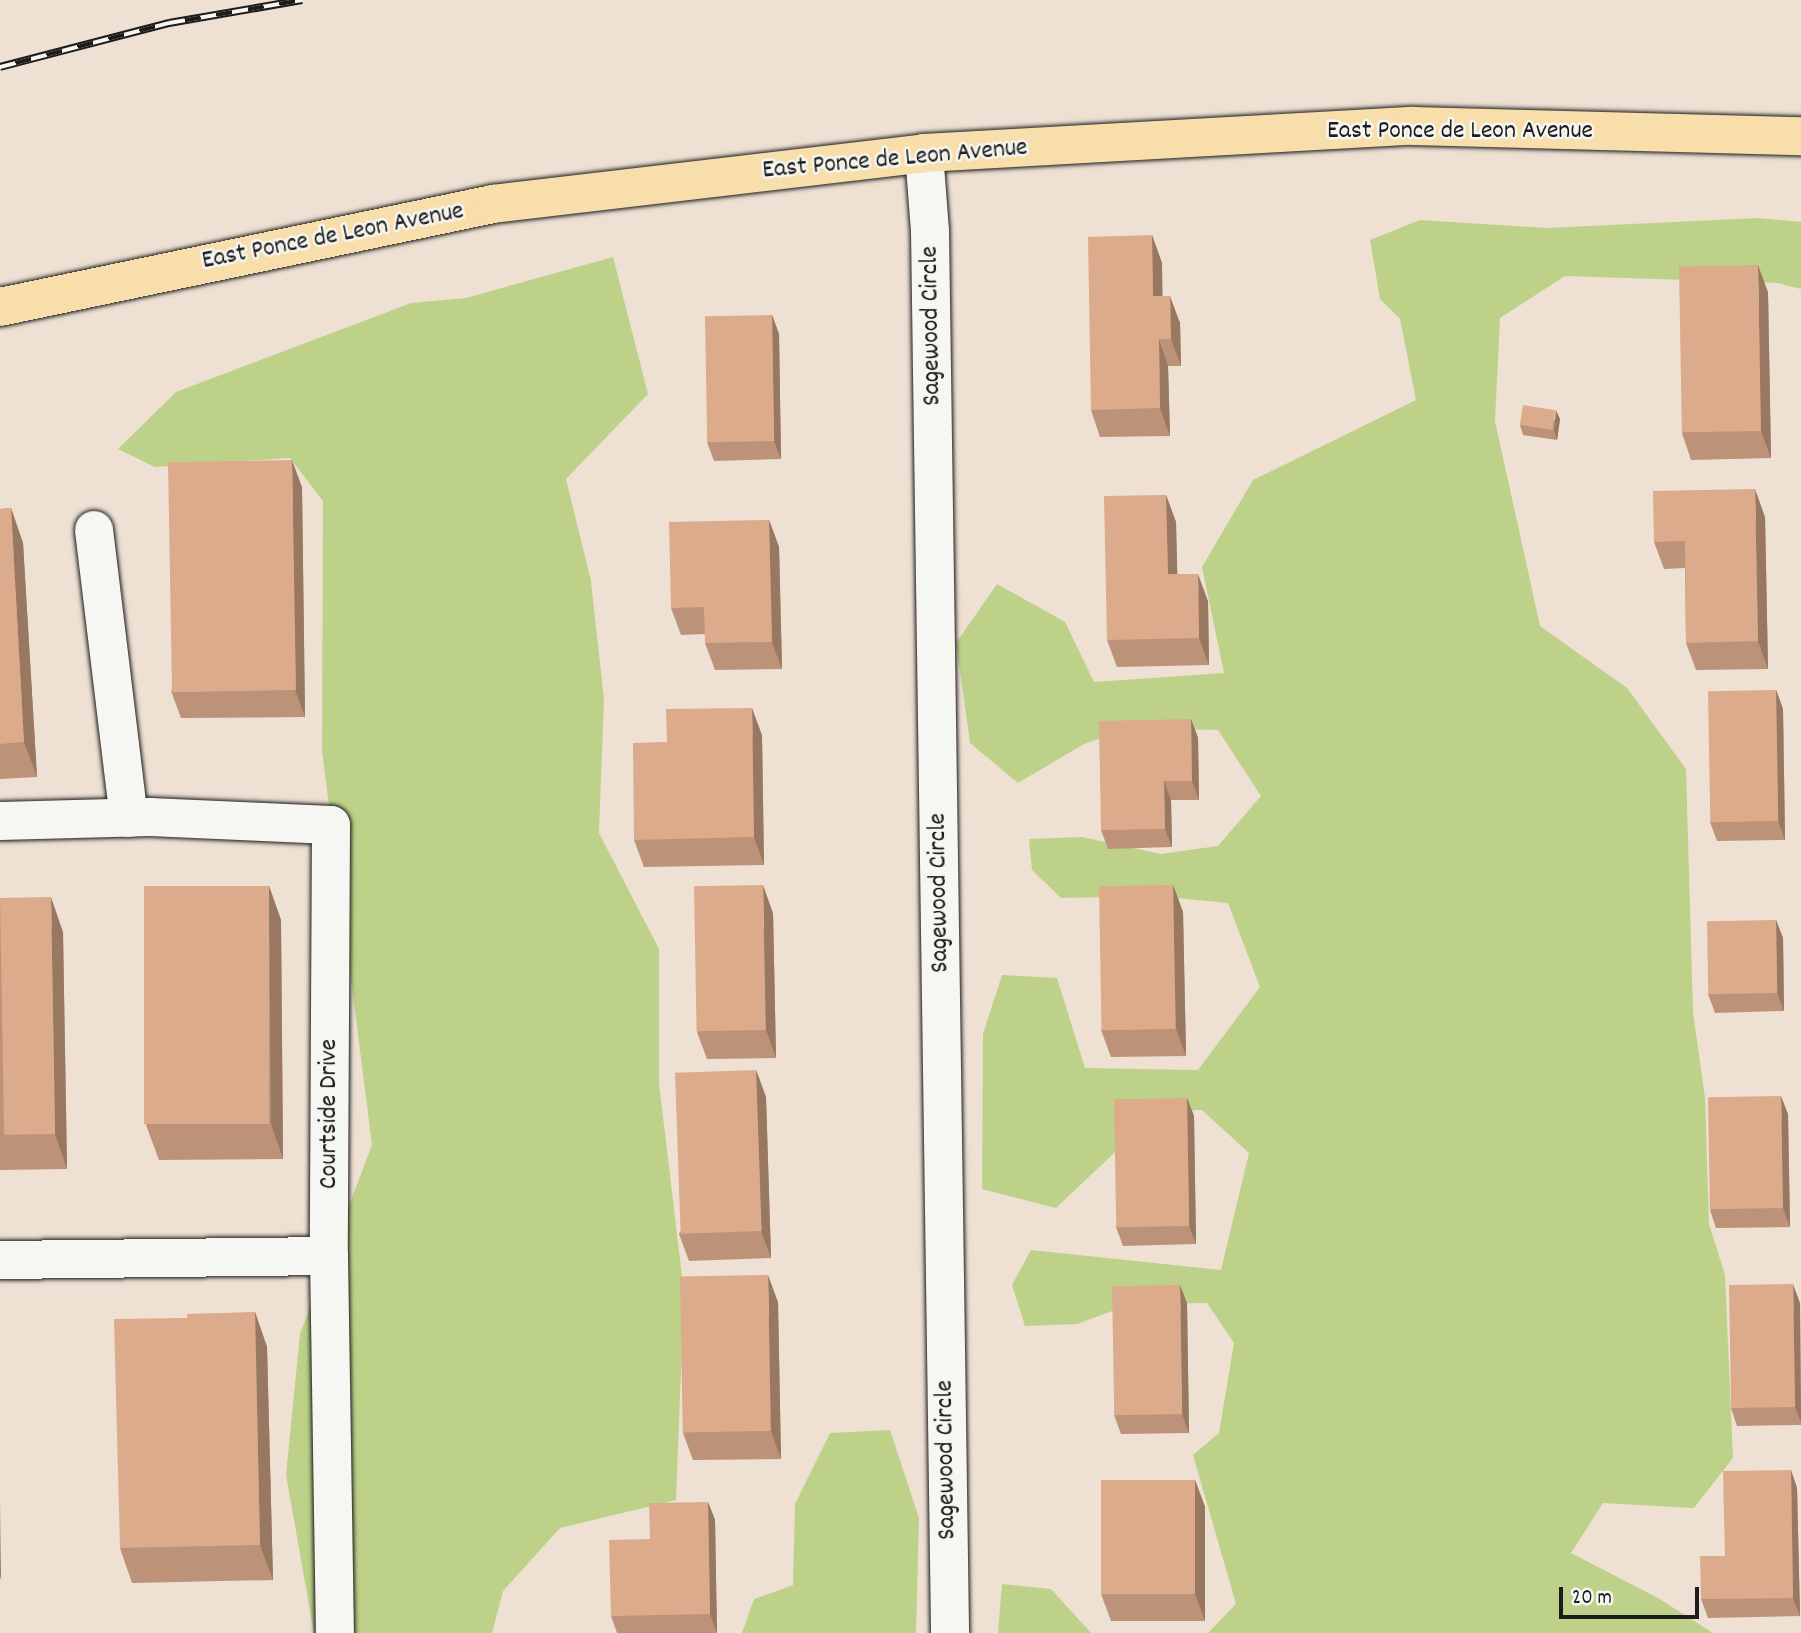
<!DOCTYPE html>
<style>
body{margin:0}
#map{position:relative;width:1801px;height:1633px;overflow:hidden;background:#eee0d3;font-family:Dekko,sans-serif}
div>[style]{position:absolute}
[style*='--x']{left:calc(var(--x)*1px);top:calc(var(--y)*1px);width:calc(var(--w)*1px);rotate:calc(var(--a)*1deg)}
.green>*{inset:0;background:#bdd288}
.roads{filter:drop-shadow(0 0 2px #1c1c1c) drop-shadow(0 0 2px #1c1c1c)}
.minor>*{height:38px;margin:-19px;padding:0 19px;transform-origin:19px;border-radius:19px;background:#f6f6f2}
.major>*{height:38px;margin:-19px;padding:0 19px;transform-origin:19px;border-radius:19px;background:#f8deab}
.rail>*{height:8px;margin-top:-4px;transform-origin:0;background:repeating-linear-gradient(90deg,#f6f6f2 0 16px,#1c1c1c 0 32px);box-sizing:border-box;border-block:2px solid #1c1c1c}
.wall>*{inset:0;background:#bc9378}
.shaded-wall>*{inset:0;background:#997862}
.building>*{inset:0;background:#dbab8c;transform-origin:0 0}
span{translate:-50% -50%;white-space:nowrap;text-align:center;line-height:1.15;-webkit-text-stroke:5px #f6f6f2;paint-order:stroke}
.street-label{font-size:26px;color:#1c1c1c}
.scale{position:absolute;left:1559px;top:1587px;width:140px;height:32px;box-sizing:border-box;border:4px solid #1c1c1c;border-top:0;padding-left:9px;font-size:21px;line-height:24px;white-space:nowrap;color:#1c1c1c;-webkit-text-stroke:5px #f6f6f2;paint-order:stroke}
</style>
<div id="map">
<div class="green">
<i style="clip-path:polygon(1758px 218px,1801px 222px,1801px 289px,1778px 283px,1565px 276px,1500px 318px,1495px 421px,1540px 626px,1627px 688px,1686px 769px,1693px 1012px,1705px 1098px,1709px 1224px,1725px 1275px,1733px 1458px,1694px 1508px,1603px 1503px,1571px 1553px,1658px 1598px,1713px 1633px,1208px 1633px,1236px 1604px,1193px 1455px,1219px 1433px,1234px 1343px,1207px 1303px,1131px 1304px,1077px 1324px,1025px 1326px,1012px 1285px,1031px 1250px,1221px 1270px,1249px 1153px,1202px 1110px,1140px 1111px,1114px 1153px,1056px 1208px,982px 1189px,983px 1034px,1002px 975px,1057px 978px,1085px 1068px,1198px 1070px,1260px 987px,1228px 903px,1157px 896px,1061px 898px,1032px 870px,1029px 839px,1082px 837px,1161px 854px,1218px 846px,1261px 796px,1218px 730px,1131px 728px,1084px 744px,1018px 783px,970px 743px,956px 643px,997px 584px,1065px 622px,1094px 682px,1224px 673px,1202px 567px,1253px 480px,1416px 400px,1400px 319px,1380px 299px,1370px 240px,1420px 220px,1548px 228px)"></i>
<i style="clip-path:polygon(613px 257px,648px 394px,566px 479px,591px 581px,604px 700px,599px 833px,659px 949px,659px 1083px,684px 1293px,676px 1500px,560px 1528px,503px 1591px,492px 1633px,314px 1633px,286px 1475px,300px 1334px,372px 1145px,322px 751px,323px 501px,290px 458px,155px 467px,118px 449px,176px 392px,411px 303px,466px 298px)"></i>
<i style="clip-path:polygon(890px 1430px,919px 1518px,916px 1633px,742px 1633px,754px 1599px,793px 1585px,795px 1504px,830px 1433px)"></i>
<i style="clip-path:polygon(1002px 1584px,1051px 1589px,1091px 1633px,998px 1633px)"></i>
</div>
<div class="roads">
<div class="minor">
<i style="--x:924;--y:153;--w:78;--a:85.6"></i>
<i style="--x:930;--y:231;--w:1402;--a:89.18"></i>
<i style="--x:94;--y:530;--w:290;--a:83.1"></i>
<i style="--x:0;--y:821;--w:150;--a:-1.5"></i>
<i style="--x:150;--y:817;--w:181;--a:2.5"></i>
<i style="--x:331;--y:825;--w:431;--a:90.3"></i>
<i style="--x:329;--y:1256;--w:329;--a:179.3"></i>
<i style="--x:329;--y:1256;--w:377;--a:89.1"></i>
</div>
<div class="major">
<i style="--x:0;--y:307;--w:504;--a:-11.8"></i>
<i style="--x:493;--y:204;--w:434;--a:-6.7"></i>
<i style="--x:924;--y:153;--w:490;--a:-3.2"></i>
<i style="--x:1413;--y:126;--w:388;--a:1.5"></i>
</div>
</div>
<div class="rail">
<i style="--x:0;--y:67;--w:175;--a:-14.6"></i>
<i style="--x:169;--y:23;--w:135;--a:-9.8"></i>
</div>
<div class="wall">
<i style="clip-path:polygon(1152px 235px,1162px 263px,1162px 296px,1180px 323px,1181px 366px,1168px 366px,1170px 436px,1100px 437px,1091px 410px)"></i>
<i style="clip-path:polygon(1768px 292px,1771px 458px,1691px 460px,1682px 433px)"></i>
<i style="clip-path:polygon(772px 315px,779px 334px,781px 459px,714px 461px,707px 442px)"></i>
<i style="clip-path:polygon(1560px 419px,1557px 440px,1523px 435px,1520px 425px)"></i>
<i style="clip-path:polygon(302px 487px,305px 717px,181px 718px,171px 691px)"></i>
<i style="clip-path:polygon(1166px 495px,1176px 522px,1177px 574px,1208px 601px,1209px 665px,1117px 667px,1107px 640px)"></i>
<i style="clip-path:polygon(11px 508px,23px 543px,37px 777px,0 779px,0 509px)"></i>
<i style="clip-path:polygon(1765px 517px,1768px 669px,1696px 670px,1686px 643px,1685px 568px,1664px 569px,1654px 542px)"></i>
<i style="clip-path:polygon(769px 520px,779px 547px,782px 669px,715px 670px,705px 643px,705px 634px,681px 635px,671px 608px)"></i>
<i style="clip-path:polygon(1776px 690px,1783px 709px,1785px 840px,1717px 841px,1710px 822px)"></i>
<i style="clip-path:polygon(1191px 719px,1198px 738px,1199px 800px,1171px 800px,1172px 847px,1108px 849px,1101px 830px)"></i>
<i style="clip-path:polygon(762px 735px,764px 865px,644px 867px,634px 840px,667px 742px)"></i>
<i style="clip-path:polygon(1173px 885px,1183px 912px,1186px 1056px,1111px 1057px,1101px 1030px)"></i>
<i style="clip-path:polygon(269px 886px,281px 920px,283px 1159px,159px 1160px,146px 1125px)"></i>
<i style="clip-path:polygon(0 898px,63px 932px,67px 1169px,0 1170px)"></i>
<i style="clip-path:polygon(773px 913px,776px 1058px,707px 1059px,697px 1032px)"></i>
<i style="clip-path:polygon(1776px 920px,1783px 938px,1784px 1011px,1715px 1013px,1708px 994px)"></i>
<i style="clip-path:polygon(756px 1070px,766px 1097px,771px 1258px,689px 1261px,679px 1234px)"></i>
<i style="clip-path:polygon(1187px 1098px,1194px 1116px,1196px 1244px,1123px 1246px,1116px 1227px)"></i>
<i style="clip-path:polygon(1788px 1114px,1790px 1227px,1716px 1228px,1710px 1210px)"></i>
<i style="clip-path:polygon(778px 1302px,781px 1459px,693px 1460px,683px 1433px)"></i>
<i style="clip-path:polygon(1187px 1303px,1189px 1433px,1121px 1434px,1114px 1415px)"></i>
<i style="clip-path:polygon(1800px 1303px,1801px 1425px,1737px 1426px,1731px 1408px)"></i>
<i style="clip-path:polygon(255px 1312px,267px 1347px,273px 1580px,132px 1583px,120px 1548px,187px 1318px)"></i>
<i style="clip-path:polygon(1791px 1470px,1797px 1488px,1800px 1616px,1708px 1618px,1701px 1599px)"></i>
<i style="clip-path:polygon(1195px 1480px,1205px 1507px,1205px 1621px,1111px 1621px,1101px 1594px)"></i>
<i style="clip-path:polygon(708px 1502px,715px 1520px,717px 1633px,617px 1633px,611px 1616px,650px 1539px)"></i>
</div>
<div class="shaded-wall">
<i style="clip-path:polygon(1152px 235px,1162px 263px,1163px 323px,1153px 296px)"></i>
<i style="clip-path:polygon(1758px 265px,1768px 292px,1771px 458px,1761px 431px)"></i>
<i style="clip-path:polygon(1170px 296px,1180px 323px,1181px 366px,1171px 339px)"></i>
<i style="clip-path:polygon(772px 315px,779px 334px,781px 459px,774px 441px)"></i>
<i style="clip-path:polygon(1159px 339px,1168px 366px,1170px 436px,1160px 408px)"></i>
<i style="clip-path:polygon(1556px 410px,1560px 419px,1557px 440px,1554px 430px)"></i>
<i style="clip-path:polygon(292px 460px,302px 487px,305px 717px,295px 690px)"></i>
<i style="clip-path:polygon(1755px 489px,1765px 517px,1768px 669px,1758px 641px)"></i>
<i style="clip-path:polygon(1166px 495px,1176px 522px,1178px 601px,1168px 574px)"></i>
<i style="clip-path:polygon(11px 508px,23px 543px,37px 777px,24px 742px)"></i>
<i style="clip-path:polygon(769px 520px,779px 547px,782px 669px,772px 642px)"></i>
<i style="clip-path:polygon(1198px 574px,1208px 601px,1209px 665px,1199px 638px)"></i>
<i style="clip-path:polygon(1776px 690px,1783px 709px,1785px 840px,1778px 821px)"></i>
<i style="clip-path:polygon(752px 708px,762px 735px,764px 865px,754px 837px)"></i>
<i style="clip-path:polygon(1191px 719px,1198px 738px,1199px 800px,1192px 781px)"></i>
<i style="clip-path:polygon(1164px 781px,1171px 800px,1172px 847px,1165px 829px)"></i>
<i style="clip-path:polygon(763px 885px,773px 913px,776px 1058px,766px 1030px)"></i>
<i style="clip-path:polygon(1173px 885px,1183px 912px,1186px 1056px,1176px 1029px)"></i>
<i style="clip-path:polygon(269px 886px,281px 920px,283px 1159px,271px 1124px)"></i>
<i style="clip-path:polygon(51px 897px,63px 932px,67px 1169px,55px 1134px)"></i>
<i style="clip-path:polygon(1776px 920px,1783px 938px,1784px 1011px,1777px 993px)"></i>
<i style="clip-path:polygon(756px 1070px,766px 1097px,771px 1258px,761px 1231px)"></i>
<i style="clip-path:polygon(1781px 1096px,1788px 1114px,1790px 1227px,1783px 1208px)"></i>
<i style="clip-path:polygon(1187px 1098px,1194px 1116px,1196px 1244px,1189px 1226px)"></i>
<i style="clip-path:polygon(768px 1275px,778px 1302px,781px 1459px,771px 1431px)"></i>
<i style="clip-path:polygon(1793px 1284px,1800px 1303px,1801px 1422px,1795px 1407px)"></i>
<i style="clip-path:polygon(1180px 1285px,1187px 1303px,1189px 1433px,1182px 1414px)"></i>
<i style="clip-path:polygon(255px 1312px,267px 1347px,273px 1580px,260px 1545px)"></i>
<i style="clip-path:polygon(1791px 1470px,1797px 1488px,1800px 1616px,1793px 1598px)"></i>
<i style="clip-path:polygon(1195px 1480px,1205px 1507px,1205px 1621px,1195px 1594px)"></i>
<i style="clip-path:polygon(0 1502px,1px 1580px,0 1576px)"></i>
<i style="clip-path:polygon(708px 1502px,715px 1520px,717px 1633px,710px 1614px)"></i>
</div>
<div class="building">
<i style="clip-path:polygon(1152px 235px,1153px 296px,1170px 296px,1171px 339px,1159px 339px,1160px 408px,1091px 410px,1088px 237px)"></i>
<i style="left:1758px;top:265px;width:166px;height:79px;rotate:89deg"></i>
<i style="left:772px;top:315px;width:126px;height:67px;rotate:89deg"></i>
<i style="left:1523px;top:405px;width:33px;height:20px;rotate:9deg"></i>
<i style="left:292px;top:460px;width:230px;height:124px;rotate:89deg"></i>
<i style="clip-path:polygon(1755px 489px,1758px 641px,1686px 643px,1685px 541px,1654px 542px,1653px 491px)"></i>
<i style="clip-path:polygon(1166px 495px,1168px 574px,1198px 574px,1199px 638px,1107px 640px,1104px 496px)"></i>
<i style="clip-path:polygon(11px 508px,24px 742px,0 744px,0 509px)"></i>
<i style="clip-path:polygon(769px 520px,772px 642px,705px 643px,704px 607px,671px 608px,669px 522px)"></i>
<i style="left:1776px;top:690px;width:131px;height:68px;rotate:89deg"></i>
<i style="clip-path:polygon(752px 708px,754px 837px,634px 840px,633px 743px,667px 742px,666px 709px)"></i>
<i style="clip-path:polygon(1191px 719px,1192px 781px,1164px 781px,1165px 829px,1101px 830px,1099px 721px)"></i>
<i style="left:763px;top:885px;width:145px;height:69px;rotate:89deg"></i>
<i style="left:1173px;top:885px;width:144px;height:74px;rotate:89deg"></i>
<i style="left:269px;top:886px;width:238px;height:125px;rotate:90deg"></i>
<i style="left:51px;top:897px;width:237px;height:51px;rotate:89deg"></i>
<i style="left:1776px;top:920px;width:73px;height:69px;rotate:89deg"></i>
<i style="left:756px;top:1070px;width:161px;height:81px;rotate:88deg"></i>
<i style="left:1781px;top:1096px;width:112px;height:73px;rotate:89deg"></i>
<i style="left:1187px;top:1098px;width:128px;height:73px;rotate:89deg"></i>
<i style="left:768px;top:1275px;width:156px;height:88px;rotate:89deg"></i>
<i style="left:1793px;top:1284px;width:123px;height:64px;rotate:89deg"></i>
<i style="left:1180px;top:1285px;width:129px;height:68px;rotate:89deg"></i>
<i style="clip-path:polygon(255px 1312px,260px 1545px,120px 1548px,114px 1319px,187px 1318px,187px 1314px)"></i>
<i style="clip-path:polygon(1791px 1470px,1793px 1598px,1701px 1599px,1700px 1556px,1725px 1556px,1723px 1471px)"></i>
<i style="left:1101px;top:1480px;width:94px;height:114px"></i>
<i style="clip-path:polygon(708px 1502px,710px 1614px,611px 1616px,609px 1540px,650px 1539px,649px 1503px)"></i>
</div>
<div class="street-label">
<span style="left:1460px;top:132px">East Ponce de Leon Avenue</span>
<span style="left:895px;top:160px;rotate:-5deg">East Ponce de Leon Avenue</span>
<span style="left:333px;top:237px;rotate:-11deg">East Ponce de Leon Avenue</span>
<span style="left:932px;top:326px;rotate:-91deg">Sagewood Circle</span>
<span style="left:940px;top:893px;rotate:-91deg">Sagewood Circle</span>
<span style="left:330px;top:1114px;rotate:-90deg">Courtside Drive</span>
<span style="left:947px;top:1460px;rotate:-91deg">Sagewood Circle</span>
</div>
<div class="scale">20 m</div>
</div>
